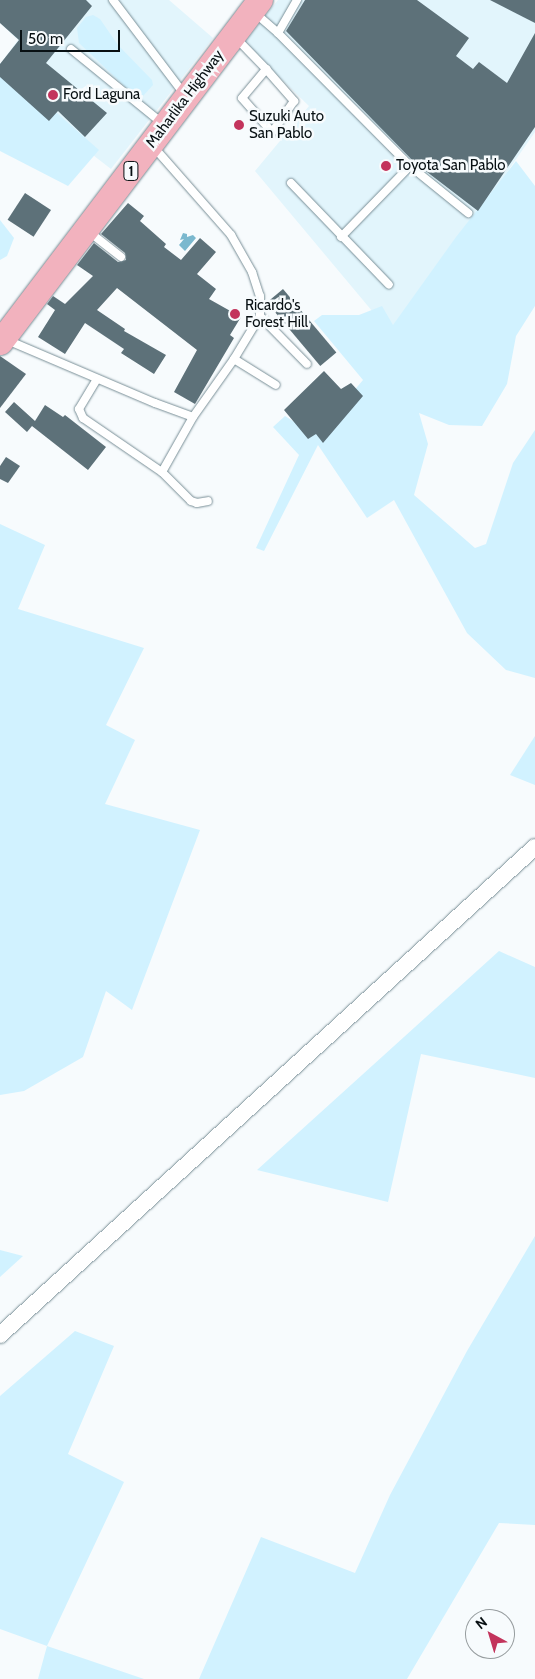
<!DOCTYPE html>
<style>
body{margin:0}
#map{position:relative;width:535px;height:1679px;overflow:hidden;background:#f7fbfd;font-family:Cabin,sans-serif}
div>[style]{position:absolute}
[style*='--x']{left:calc(var(--x)*1px);top:calc(var(--y)*1px);width:calc(var(--w)*1px);rotate:calc(var(--a)*1deg)}
.built>*{inset:0;background:#e2f5fc}
.green>*{inset:0;background:#d1f2ff}
.water>*{inset:0;background:#7bb8ce}
.building>*{inset:0;background:#5d7179;transform-origin:0 0}
.roads{filter:drop-shadow(0 0 1px #798f97) drop-shadow(0 0 1px #798f97)}
.lane>*{height:8px;margin:-4px;padding:0 4px;transform-origin:4px;border-radius:4px;background:#fff}
.street>*{height:16px;margin:-8px;padding:0 8px;transform-origin:8px;border-radius:8px;background:#fff}
.primary>*{height:25px;margin:-12.5px;padding:0 12.5px;transform-origin:12.5px;border-radius:12.5px;background:#f2b2be}
.dots>*{width:14px;height:14px;translate:-50% -50%;box-sizing:border-box;border:2px solid #f7fbfd;border-radius:50%}
span{translate:-50% -50%;white-space:nowrap;text-align:center;line-height:1.15;-webkit-text-stroke:5px #f7fbfd;paint-order:stroke}
.shield-label span{padding:1px 4px;background:#f7fbfd;border:1px solid;border-radius:4px;-webkit-text-stroke-width:0}
.shield-label{font-size:14px;color:#081013;font-weight:700}
.poi-label{font-size:15px;color:#081013}
.left{translate:0 -50%;text-align:left}
.street-label{font-size:15px;color:#081013}
.north{position:absolute;left:465px;top:1609px;width:50px;height:50px;box-sizing:border-box;background:#f7fbfd;border:1px solid #979d9f;border-radius:50%;rotate:321deg;font-size:14px;font-weight:700;line-height:20px;text-align:center;color:#081013}
.north::after{content:'';display:block;margin:auto;width:18px;height:22px;background:#c3345c;clip-path:polygon(50% 0,100% 100%,50% 72%,0 100%)}
.scale{position:absolute;left:20px;top:30px;width:100px;height:22px;box-sizing:border-box;border:2px solid #081013;border-top:0;padding-left:6px;font-size:15px;line-height:18px;white-space:nowrap;color:#081013;-webkit-text-stroke:4px #f7fbfd;paint-order:stroke}
</style>
<div id="map">
<div class="built">
<i style="clip-path:polygon(0 0,169px 0,213px 38px,111px 169px,49px 121px,0 64px,18px 40px,0 23px)"></i>
<i style="clip-path:polygon(278px 0,535px 0,535px 132px,393px 336px,255px 171px,309px 106px,244px 43px)"></i>
</div>
<div class="green">
<i style="clip-path:polygon(93px 15px,100px 19px,118px 45px,152px 80px,153px 85px,143px 96px,132px 93px,79px 43px,77px 28px,86px 17px)"></i>
<i style="clip-path:polygon(0 63px,99px 150px,68px 186px,0 151px)"></i>
<i style="clip-path:polygon(516px 161px,535px 186px,535px 306px,516px 336px,507px 384px,482px 426px,449px 425px,419px 413px,428px 444px,414px 495px,475px 548px,486px 544px,513px 463px,535px 430px,535px 678px,506px 670px,467px 633px,394px 500px,367px 518px,318px 445px,264px 551px,256px 548px,299px 455px,273px 427px,285px 416px,304px 428px,319px 432px,363px 380px,314px 321px,322px 315px,359px 315px,382px 306px,393px 325px,456px 237px)"></i>
<i style="clip-path:polygon(0 220px,14px 238px,7px 256px,0 260px)"></i>
<i style="clip-path:polygon(0 524px,45px 545px,18px 609px,144px 648px,106px 725px,135px 740px,105px 804px,200px 830px,132px 1010px,106px 991px,83px 1057px,24px 1091px,0 1095px)"></i>
<i style="clip-path:polygon(535px 736px,535px 785px,510px 775px)"></i>
<i style="clip-path:polygon(499px 951px,535px 967px,535px 1078px,421px 1054px,388px 1202px,257px 1170px)"></i>
<i style="clip-path:polygon(535px 1236px,535px 1525px,499px 1523px,407px 1679px,199px 1679px,261px 1537px,355px 1573px,390px 1495px,467px 1351px)"></i>
<i style="clip-path:polygon(0 1250px,23px 1256px,0 1277px)"></i>
<i style="clip-path:polygon(75px 1331px,114px 1346px,68px 1454px,124px 1482px,47px 1646px,144px 1679px,38px 1679px,47px 1646px,0 1629px,0 1396px)"></i>
</div>
<div class="water">
<i style="clip-path:polygon(183px 233px,187px 234px,187px 237px,193px 235px,196px 238px,185px 251px,179px 245px,184px 239px,180px 240px)"></i>
</div>
<div class="building">
<i style="clip-path:polygon(0 0,86px 0,92px 6px,46px 63px,107px 113px,85px 137px,58px 111px,49px 121px,0 77px,0 64px,19px 40px,0 23px)"></i>
<i style="clip-path:polygon(305px 0,417px 0,469px 38px,456px 56px,473px 69px,479px 62px,507px 83px,535px 33px,535px 127px,478px 211px,414px 162px,286px 31px)"></i>
<i style="clip-path:polygon(490px 0,535px 0,535px 23px)"></i>
<i style="left:25px;top:193px;width:31px;height:32px;rotate:33deg"></i>
<i style="clip-path:polygon(128px 203px,144px 216px,140px 221px,166px 244px,164px 247px,181px 260px,200px 238px,216px 252px,197px 274px,216px 289px,209px 299px,241px 317px,230px 335px,234px 338px,195px 404px,174px 392px,197px 350px,117px 288px,97px 310px,125px 329px,124px 331px,166px 355px,154px 374px,121px 353px,124px 349px,85px 323px,65px 354px,38px 337px,55px 310px,47px 304px,53px 296px,65px 304px,93px 276px,77px 265px,94px 243px,118px 262px,126px 260px,125px 253px,101px 234px)"></i>
<i style="left:283px;top:289px;width:83px;height:21px;rotate:50deg"></i>
<i style="clip-path:polygon(0 356px,26px 374px,0 408px)"></i>
<i style="clip-path:polygon(324px 371px,341px 389px,351px 383px,363px 396px,323px 443px,316px 434px,308px 439px,284px 410px)"></i>
<i style="clip-path:polygon(14px 402px,35px 421px,45px 405px,63px 417px,65px 415px,106px 447px,88px 470px,32px 426px,27px 432px,5px 412px)"></i>
<i style="clip-path:polygon(6px 457px,20px 466px,8px 483px,0 479px,0 466px)"></i>
</div>
<div class="roads">
<div class="lane">
<i style="--x:113;--y:0;--w:118;--a:52.9"></i>
<i style="--x:254;--y:12;--w:32;--a:41"></i>
<i style="--x:278;--y:33;--w:187;--a:45.2"></i>
<i style="--x:410;--y:166;--w:75;--a:39"></i>
<i style="--x:278;--y:33;--w:38;--a:-60"></i>
<i style="--x:235;--y:37;--w:45;--a:45.9"></i>
<i style="--x:266;--y:69;--w:43;--a:48.8"></i>
<i style="--x:294;--y:101;--w:38;--a:125"></i>
<i style="--x:272;--y:132;--w:45;--a:-131.4"></i>
<i style="--x:242;--y:98;--w:38;--a:-50"></i>
<i style="--x:71;--y:49;--w:117;--a:39.1"></i>
<i style="--x:152;--y:145;--w:120;--a:48.7"></i>
<i style="--x:231;--y:235;--w:43;--a:60.4"></i>
<i style="--x:252;--y:272;--w:25;--a:72"></i>
<i style="--x:260;--y:296;--w:20;--a:90"></i>
<i style="--x:260;--y:316;--w:67;--a:45.6"></i>
<i style="--x:291;--y:183;--w:141;--a:46.1"></i>
<i style="--x:88;--y:231;--w:42;--a:38.2"></i>
<i style="--x:341;--y:237;--w:99;--a:-45.8"></i>
<i style="--x:7;--y:340;--w:161;--a:23.1"></i>
<i style="--x:155;--y:403;--w:40;--a:20.2"></i>
<i style="--x:193;--y:417;--w:71;--a:-54.7"></i>
<i style="--x:234;--y:359;--w:50;--a:-58.8"></i>
<i style="--x:234;--y:359;--w:49;--a:31.8"></i>
<i style="--x:97;--y:379;--w:35;--a:121"></i>
<i style="--x:79;--y:409;--w:10;--a:66"></i>
<i style="--x:83;--y:418;--w:96;--a:34.4"></i>
<i style="--x:162;--y:472;--w:41;--a:45"></i>
<i style="--x:191;--y:501;--w:6;--a:18"></i>
<i style="--x:197;--y:503;--w:11;--a:-10"></i>
<i style="--x:162;--y:472;--w:63;--a:-60.6"></i>
</div>
<div class="street">
<i style="--x:0;--y:1335;--w:724;--a:-42.37"></i>
</div>
<div class="primary">
<i style="--x:0;--y:342;--w:430;--a:-52.8"></i>
</div>
</div>
<div class="dots">
<i style="left:53px;top:95px;background:#c3345c"></i>
<i style="left:239px;top:125px;background:#c3345c"></i>
<i style="left:386px;top:166px;background:#c3345c"></i>
<i style="left:235px;top:314px;background:#c3345c"></i>
</div>
<div class="shield-label">
<span style="left:131px;top:171px">1</span>
</div>
<div class="poi-label">
<span class="left" style="left:63px;top:95px">Ford Laguna</span>
<span class="left" style="left:249px;top:125px">Suzuki Auto<br>San Pablo</span>
<span class="left" style="left:396px;top:166px">Toyota San Pablo</span>
<span class="left" style="left:245px;top:314px">Ricardo's<br>Forest Hill</span>
</div>
<div class="street-label">
<span style="left:185px;top:99px;rotate:-53deg">Maharlika Highway</span>
</div>
<div class="north">N</div>
<div class="scale">50 m</div>
</div>
